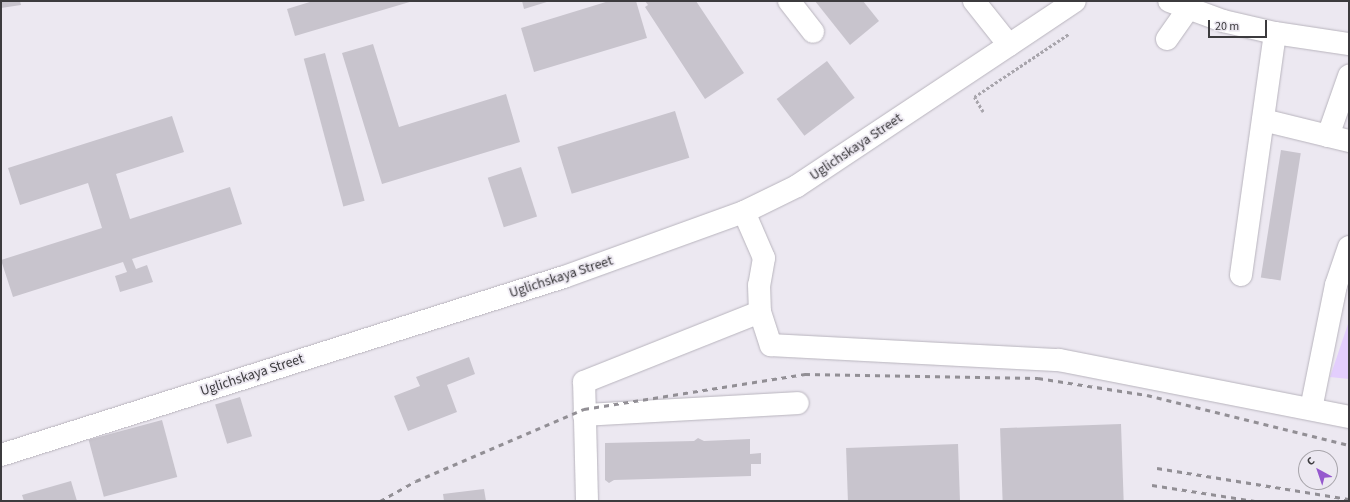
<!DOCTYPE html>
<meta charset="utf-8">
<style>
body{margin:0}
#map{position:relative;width:1350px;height:502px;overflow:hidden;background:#ece8f1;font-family:"Source Sans 3",sans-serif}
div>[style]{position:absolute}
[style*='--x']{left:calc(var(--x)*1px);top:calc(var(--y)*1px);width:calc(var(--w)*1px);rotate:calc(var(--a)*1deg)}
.green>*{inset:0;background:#e3cefd}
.building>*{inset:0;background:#c8c4cd;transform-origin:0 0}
.path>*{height:2.5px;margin-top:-1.25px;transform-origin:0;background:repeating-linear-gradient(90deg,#a8a5ac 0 3px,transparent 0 5px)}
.roads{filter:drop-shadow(0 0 1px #b8b4bd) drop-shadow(0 0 1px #b8b4bd)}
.minor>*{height:22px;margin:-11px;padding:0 11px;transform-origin:11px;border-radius:11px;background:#fff}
.major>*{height:22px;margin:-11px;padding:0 11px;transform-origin:11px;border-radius:11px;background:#fff}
.rail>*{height:3px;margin-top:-1.5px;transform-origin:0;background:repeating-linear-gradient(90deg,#928f95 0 5px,transparent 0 10px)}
span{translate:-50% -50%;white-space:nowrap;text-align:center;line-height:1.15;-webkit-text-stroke:3.5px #ece8f1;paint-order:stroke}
.street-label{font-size:14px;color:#3c3b3e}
.frame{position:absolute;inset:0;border:2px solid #3c3b3e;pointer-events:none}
.north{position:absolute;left:1298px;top:450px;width:40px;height:40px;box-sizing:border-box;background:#ece8f1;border:1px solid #a6a3a9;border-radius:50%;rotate:320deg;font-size:11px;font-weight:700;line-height:16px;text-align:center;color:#3c3b3e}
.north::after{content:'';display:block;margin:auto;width:14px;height:18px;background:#9558ce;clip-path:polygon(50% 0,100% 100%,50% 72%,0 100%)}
.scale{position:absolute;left:1208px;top:20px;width:59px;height:18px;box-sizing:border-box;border:2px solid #3c3b3e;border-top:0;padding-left:5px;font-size:12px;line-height:14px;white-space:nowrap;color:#3c3b3e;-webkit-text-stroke:3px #ece8f1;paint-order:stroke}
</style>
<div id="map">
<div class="green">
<i style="clip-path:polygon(1349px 321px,1349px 379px,1330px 377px)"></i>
</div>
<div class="building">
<i style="clip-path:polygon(1px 1px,20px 1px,21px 5px,1px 8px)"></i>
<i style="clip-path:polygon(313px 1px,413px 1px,295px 36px,287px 9px)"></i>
<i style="clip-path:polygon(522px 1px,550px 1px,524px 9px)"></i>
<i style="clip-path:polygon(609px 1px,636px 1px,647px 38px,534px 72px,521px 28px)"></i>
<i style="clip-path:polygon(645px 1px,696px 1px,744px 73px,705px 99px,645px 7px,648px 5px)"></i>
<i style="clip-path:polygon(815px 1px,863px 1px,879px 21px,850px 45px)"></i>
<i style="clip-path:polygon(373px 44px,399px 127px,506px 94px,520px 142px,382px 184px,342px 53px)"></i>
<i style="left:325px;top:53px;width:153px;height:22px;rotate:75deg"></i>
<i style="left:827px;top:61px;width:46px;height:63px;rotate:53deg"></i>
<i style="left:675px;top:111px;width:49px;height:123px;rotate:73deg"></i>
<i style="clip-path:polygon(172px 116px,184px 152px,116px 174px,130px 219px,230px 187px,242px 224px,132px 259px,136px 269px,147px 265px,153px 282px,120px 292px,115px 276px,127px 272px,123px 262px,13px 297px,1px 260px,102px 228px,88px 183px,20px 205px,8px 168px)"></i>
<i style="left:1281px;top:150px;width:20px;height:129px;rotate:9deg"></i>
<i style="left:521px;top:167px;width:52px;height:35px;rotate:72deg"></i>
<i style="clip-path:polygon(469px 357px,475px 374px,447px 385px,457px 412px,408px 431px,394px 396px,420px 386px,416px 377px)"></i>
<i style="left:240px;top:397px;width:41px;height:26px;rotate:73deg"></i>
<i style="left:162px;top:420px;width:59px;height:76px;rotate:75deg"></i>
<i style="left:1121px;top:424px;width:77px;height:121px;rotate:88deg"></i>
<i style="clip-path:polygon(698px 438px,704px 441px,750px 439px,750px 454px,761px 453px,761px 464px,751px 464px,751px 476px,614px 480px,609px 483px,605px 480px,605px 443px,694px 441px)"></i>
<i style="left:958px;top:444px;width:57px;height:112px;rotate:88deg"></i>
<i style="clip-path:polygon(71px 481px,77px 501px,24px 501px,22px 495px)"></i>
<i style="clip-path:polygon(484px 489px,486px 501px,444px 501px,443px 494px)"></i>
</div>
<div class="path">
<i style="--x:983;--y:112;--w:17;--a:-121"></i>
<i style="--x:974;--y:97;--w:114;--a:-33.6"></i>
</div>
<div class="roads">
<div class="minor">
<i style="--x:789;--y:1;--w:39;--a:52"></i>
<i style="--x:1169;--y:1;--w:58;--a:20.3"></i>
<i style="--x:1223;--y:21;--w:53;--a:13"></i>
<i style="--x:1275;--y:33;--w:75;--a:8.5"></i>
<i style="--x:1167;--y:39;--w:37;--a:-55"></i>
<i style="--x:1263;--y:120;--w:89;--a:13.7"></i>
<i style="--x:1328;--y:136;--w:64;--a:-70.7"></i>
<i style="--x:744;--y:212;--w:50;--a:66.5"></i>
<i style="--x:764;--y:258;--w:27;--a:100"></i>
<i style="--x:759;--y:285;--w:27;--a:88"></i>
<i style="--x:760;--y:312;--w:35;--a:72"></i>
<i style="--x:771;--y:345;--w:288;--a:3"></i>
<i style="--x:1059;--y:360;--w:296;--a:11.1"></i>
<i style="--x:1241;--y:275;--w:244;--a:-82"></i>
<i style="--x:1311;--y:409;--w:126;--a:-78.6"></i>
<i style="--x:1336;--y:285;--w:40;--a:-71.1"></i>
<i style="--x:584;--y:415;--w:214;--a:-3.2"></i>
<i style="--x:1;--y:455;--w:590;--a:-17.55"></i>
<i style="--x:564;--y:277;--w:191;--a:-19.9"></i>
<i style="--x:744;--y:212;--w:59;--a:-26.1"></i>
<i style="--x:797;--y:186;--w:255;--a:-33.6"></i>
<i style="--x:587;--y:501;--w:119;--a:-91.4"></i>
<i style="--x:584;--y:382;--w:189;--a:-21.7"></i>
</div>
<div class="major">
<i style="--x:974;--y:1;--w:56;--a:51.5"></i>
<i style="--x:1009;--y:45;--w:79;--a:-33.7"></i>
</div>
</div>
<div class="rail">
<i style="--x:1157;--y:468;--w:194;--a:9.2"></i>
<i style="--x:1152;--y:485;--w:104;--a:8.8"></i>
<i style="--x:380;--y:501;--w:41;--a:-29.1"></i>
<i style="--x:416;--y:481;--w:183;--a:-23.2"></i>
<i style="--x:584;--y:409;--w:224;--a:-9"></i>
<i style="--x:805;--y:374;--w:233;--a:1"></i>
<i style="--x:1038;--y:378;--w:110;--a:8.9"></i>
<i style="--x:1147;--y:395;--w:208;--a:13.9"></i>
</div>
<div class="street-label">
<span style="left:856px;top:147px;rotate:-34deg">Uglichskaya Street</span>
<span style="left:561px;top:277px;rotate:-18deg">Uglichskaya Street</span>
<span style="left:252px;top:375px;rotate:-18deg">Uglichskaya Street</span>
</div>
<div class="frame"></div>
<div class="north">С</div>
<div class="scale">20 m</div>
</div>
